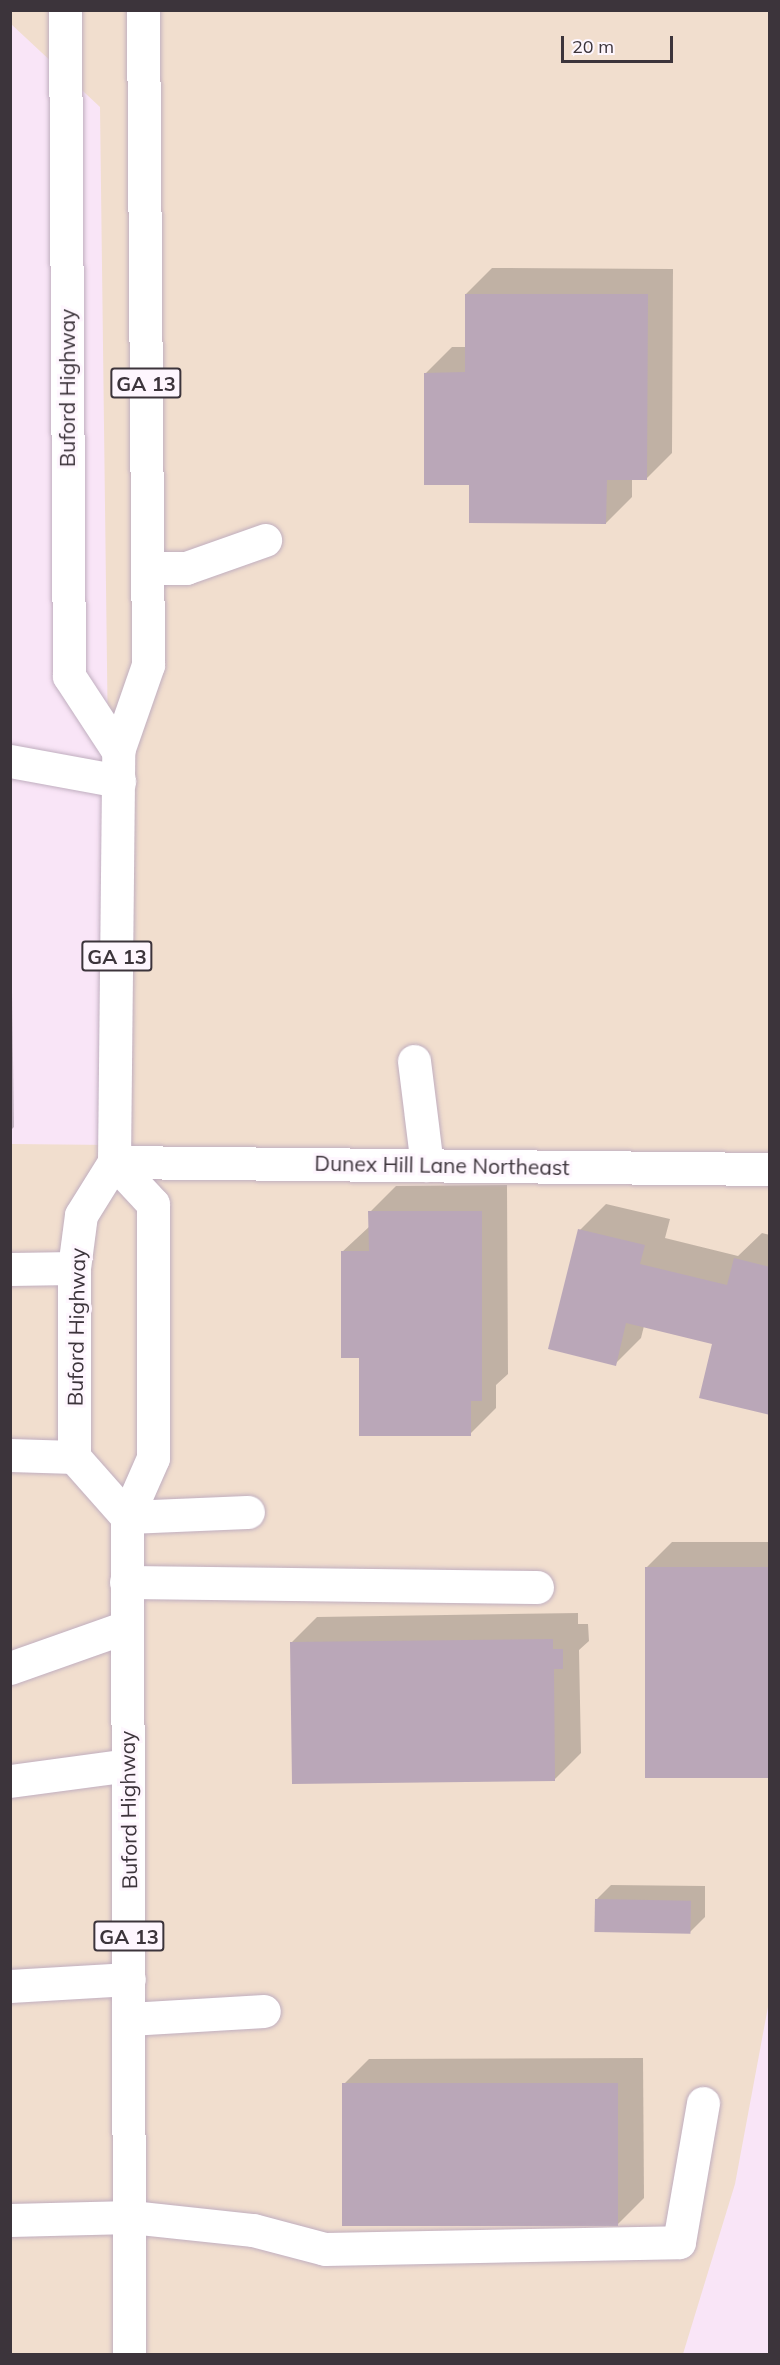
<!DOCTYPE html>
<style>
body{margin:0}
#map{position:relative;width:780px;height:2365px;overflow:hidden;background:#f9e5f7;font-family:Mulish,sans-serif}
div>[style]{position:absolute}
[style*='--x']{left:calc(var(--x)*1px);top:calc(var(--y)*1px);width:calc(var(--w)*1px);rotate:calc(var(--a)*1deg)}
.commercial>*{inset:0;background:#f1dece}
.shadow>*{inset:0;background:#0003}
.building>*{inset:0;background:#baa7b8;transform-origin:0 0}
.roads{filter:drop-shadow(0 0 2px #c0aebf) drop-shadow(0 0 2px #c0aebf)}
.minor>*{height:33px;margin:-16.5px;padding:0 16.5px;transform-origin:16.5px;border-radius:16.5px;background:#fff}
.major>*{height:33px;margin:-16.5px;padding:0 16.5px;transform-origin:16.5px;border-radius:16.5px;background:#fff}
span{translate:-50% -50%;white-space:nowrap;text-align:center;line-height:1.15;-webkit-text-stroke:6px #fef6fe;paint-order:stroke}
.shield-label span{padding:2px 4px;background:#fef6fe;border:2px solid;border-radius:4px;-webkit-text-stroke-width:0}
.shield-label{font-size:20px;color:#3c343b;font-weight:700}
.street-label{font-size:21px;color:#3c343b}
.frame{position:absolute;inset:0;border:12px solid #3c343b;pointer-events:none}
.scale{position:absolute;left:561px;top:36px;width:112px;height:27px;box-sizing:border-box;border:3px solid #3c343b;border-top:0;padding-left:8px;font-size:18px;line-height:21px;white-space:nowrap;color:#3c343b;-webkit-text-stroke:4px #fef6fe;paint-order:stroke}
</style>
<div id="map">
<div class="commercial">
<i style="clip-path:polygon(10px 11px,769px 11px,770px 1996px,735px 2184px,683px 2354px,12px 2354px,11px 1144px,113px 1145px,100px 107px,11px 24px)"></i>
</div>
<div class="shadow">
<i style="clip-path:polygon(492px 268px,673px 269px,672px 453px,646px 479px,632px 479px,632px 497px,606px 523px,470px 484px,426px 373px,452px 347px,466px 347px,466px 294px)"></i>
<i style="clip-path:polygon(10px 854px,14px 1127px,10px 1131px)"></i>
<i style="clip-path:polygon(507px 1185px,508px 1374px,496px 1385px,496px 1408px,470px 1434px,360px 1357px,342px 1252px,370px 1226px,370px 1212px,396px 1186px)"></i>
<i style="clip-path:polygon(606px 1204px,670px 1219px,665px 1238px,738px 1256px,762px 1233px,770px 1235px,770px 1413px,714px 1343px,644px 1326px,641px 1338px,615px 1364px,580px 1230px)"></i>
<i style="clip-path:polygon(672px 1542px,770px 1542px,770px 1777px,646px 1568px)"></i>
<i style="clip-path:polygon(578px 1613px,578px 1624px,588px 1624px,589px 1641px,579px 1650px,581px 1753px,555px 1779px,291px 1643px,317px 1617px)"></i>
<i style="clip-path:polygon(611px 1885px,705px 1886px,705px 1917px,690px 1932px,596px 1900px)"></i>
<i style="clip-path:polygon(643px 2058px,644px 2198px,618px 2224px,343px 2085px,369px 2059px)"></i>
</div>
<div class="building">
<i style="clip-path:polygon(465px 294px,648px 294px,647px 480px,607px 480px,606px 524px,469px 523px,469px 485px,424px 485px,424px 373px,465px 372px)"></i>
<i style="clip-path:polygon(368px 1211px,482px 1211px,482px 1401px,471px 1401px,471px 1436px,359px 1436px,359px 1358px,341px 1358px,341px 1251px,369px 1251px)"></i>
<i style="clip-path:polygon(578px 1229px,645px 1245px,640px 1264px,727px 1285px,734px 1258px,770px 1267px,770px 1415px,699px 1398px,712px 1344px,626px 1323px,616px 1366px,548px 1349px)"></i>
<i style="left:770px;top:1567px;width:211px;height:125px;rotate:90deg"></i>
<i style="clip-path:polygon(553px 1639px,553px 1649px,563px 1649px,563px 1669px,554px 1669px,555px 1781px,292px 1784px,290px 1642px)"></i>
<i style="left:595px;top:1899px;width:96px;height:33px;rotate:1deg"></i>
<i style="left:618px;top:2083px;width:143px;height:276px;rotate:90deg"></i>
</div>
<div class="roads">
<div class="minor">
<i style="--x:148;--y:568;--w:38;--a:0"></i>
<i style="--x:186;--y:568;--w:84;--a:-19.5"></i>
<i style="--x:10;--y:761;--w:111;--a:10.4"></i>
<i style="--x:414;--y:1061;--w:105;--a:82.9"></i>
<i style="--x:114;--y:1162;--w:656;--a:0.61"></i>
<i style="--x:10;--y:1269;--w:64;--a:-0.9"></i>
<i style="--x:10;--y:1455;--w:64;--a:1.8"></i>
<i style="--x:127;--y:1517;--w:121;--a:-2.4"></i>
<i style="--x:126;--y:1582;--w:411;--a:0.7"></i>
<i style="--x:10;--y:1668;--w:123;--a:-19.5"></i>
<i style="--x:10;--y:1781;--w:119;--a:-7.7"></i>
<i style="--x:10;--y:1986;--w:119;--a:-3.4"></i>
<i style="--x:129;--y:2019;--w:135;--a:-3.4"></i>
<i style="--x:10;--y:2220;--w:121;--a:-1.4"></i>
<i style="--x:131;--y:2217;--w:123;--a:6.1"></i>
<i style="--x:253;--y:2230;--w:74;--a:14.8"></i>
<i style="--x:325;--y:2249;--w:354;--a:-1.1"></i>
<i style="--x:679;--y:2242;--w:141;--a:-80.2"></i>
</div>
<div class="major">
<i style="--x:65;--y:10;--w:666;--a:89.66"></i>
<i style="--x:69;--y:676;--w:90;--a:56.8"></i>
<i style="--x:114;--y:1162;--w:57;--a:47.1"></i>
<i style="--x:153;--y:1204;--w:254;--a:90"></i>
<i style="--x:153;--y:1458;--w:64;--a:113.8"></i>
<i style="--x:127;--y:1517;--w:837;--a:89.86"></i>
<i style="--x:127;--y:1517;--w:80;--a:-131.5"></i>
<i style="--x:74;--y:1457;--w:189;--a:-90"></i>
<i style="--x:74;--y:1268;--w:53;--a:-82.5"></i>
<i style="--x:81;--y:1215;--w:62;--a:-58.1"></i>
<i style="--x:114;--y:1162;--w:411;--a:-89.4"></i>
<i style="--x:118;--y:751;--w:91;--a:-70.8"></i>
<i style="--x:148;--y:665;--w:655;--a:-90.44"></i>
</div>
</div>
<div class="shield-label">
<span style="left:146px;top:383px">GA 13</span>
<span style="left:117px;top:956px">GA 13</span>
<span style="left:129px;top:1936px">GA 13</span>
</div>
<div class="street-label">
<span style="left:67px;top:388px;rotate:-90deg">Buford Highway</span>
<span style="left:442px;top:1165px;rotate:1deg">Dunex Hill Lane Northeast</span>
<span style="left:76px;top:1327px;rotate:-89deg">Buford Highway</span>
<span style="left:128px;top:1810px;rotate:-91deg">Buford Highway</span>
</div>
<div class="frame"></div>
<div class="scale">20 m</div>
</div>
